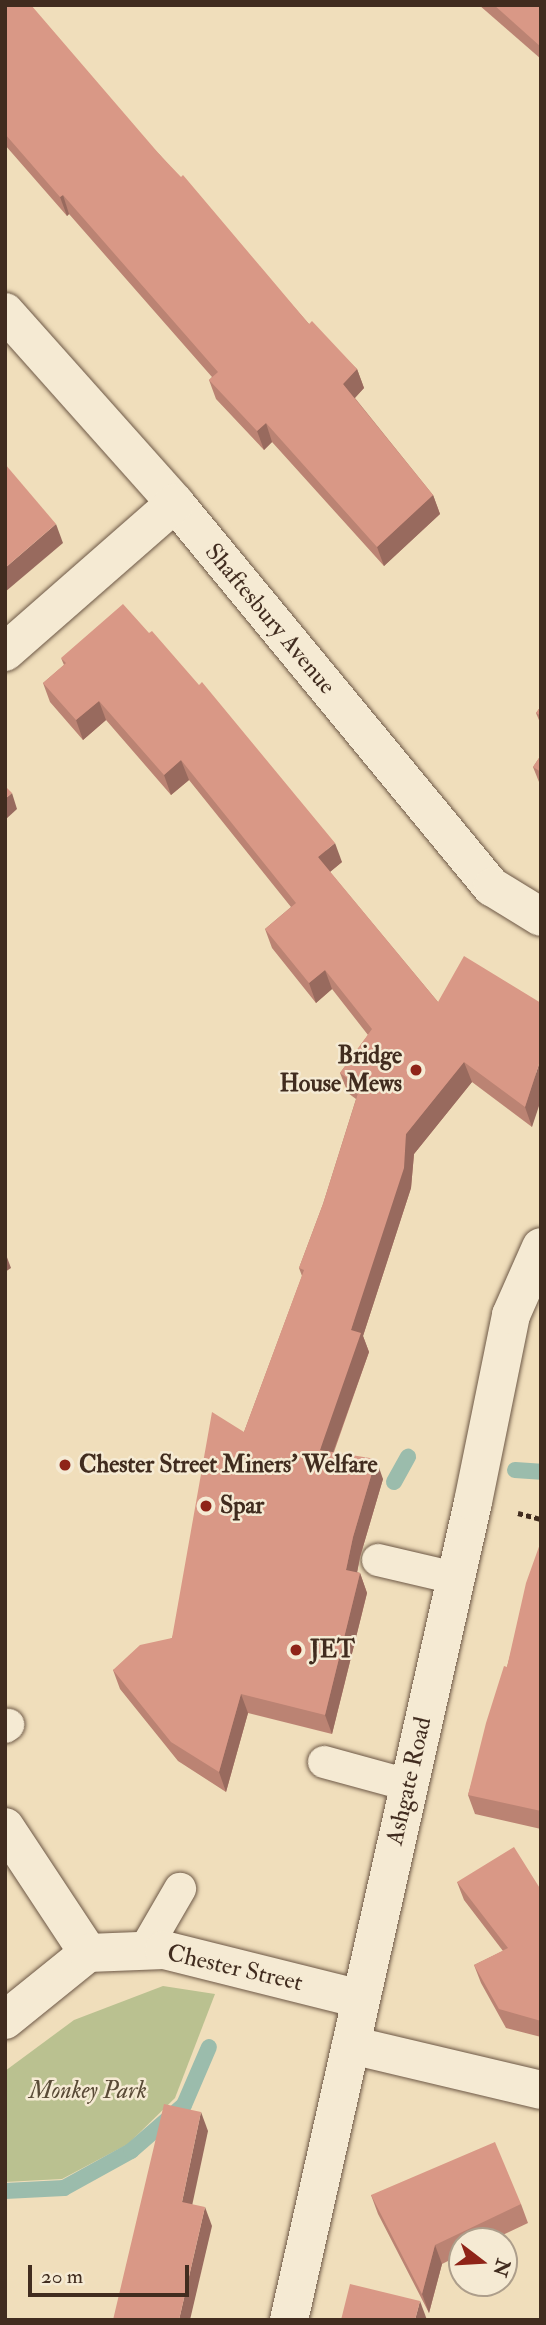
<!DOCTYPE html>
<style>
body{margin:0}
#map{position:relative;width:546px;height:2325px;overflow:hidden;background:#f0debb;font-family:"IM FELL Double Pica",serif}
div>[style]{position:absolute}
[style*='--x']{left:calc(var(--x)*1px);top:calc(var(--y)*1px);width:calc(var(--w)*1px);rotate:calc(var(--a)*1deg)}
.green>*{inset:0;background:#bac190}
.stream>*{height:16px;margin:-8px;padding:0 8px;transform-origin:8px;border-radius:8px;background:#9bbcac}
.path>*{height:4.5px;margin-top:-2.25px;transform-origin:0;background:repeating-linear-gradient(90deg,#412c1f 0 5px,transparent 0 8.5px)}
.roads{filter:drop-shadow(0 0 2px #6d5846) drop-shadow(0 0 2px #6d5846)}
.lane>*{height:32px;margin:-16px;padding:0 16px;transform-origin:16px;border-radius:16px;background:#f5ead3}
.street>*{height:38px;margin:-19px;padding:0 19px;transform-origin:19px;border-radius:19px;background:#f5ead3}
.secondary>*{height:38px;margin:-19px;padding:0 19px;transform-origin:19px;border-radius:19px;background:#f5ead3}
.wall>*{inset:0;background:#bb8373}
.shaded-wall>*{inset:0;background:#986a5e}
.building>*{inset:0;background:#d99886}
.dots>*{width:19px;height:19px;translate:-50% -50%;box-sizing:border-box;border:4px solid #f5ead3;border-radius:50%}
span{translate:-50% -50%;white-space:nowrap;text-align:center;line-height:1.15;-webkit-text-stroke:5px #f5ead3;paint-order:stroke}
.street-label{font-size:24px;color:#412c1f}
.poi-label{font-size:24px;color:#412c1f;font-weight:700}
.right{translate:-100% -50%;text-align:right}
.left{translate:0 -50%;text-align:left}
.park-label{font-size:24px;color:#594a36;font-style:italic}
.frame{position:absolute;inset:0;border:7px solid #412c1f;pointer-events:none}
.north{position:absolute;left:448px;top:2227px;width:70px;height:70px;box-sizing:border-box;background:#f5ead3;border:2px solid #ad9e8b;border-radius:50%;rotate:107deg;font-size:19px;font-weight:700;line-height:28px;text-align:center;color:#412c1f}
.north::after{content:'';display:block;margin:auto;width:24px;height:32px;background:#8f2418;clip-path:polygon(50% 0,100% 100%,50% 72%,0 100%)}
.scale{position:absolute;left:28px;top:2265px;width:161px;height:32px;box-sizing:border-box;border:4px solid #412c1f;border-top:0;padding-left:9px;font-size:21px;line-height:24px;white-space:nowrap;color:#412c1f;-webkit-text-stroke:5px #f5ead3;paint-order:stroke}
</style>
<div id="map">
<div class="green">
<i style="clip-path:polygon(163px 1986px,215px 1994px,175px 2098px,128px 2144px,62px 2179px,5px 2182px,5px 2071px,74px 2020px)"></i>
</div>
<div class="stream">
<i style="--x:515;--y:1470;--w:26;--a:4"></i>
<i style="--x:394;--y:1482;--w:29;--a:-61"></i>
<i style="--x:5;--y:2191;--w:59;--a:-2.9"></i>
<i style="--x:64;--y:2188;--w:77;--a:-28.9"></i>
<i style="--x:131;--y:2151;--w:70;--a:-41"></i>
<i style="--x:184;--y:2105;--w:63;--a:-66.7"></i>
</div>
<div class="path">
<i style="--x:518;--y:1513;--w:24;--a:15"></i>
</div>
<div class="roads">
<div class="lane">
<i style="--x:378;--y:1560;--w:79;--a:13.2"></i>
<i style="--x:5;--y:1727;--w:4;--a:-34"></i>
<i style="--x:324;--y:1762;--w:87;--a:15.3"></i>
<i style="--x:144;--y:1951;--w:72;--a:-59.9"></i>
</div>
<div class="street">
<i style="--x:5;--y:312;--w:256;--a:48.3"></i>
<i style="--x:175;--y:503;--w:498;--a:50.5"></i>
<i style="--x:492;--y:887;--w:57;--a:31.5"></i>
<i style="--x:5;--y:652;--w:226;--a:-41.2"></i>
<i style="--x:5;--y:1827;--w:151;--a:56.6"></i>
<i style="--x:5;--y:2020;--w:107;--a:-38.9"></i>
<i style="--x:88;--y:1953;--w:76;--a:-2.3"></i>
<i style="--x:164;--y:1950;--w:202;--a:14"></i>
<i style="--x:351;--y:2045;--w:195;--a:13.3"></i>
</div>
<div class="secondary">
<i style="--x:289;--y:2320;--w:838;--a:-77.32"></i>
<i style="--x:473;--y:1502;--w:191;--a:-78.5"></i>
<i style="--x:511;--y:1315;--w:74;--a:-66.2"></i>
</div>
</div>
<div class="wall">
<i style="clip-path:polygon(5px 5px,160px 155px,309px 324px,357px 369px,364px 388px,355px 398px,433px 495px,440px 514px,384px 566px,272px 442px,264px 450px,216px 399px,209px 380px,212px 377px,69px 214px,67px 216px,5px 145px)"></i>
<i style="clip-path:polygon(479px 5px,541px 5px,541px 59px)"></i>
<i style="clip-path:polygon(61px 658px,342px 862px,330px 872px,438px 1002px,541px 1003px,532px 1127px,472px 1082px,414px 1154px,411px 1188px,363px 1336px,369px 1352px,334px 1452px,383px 1479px,360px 1557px,357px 1572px,360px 1573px,367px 1593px,332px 1734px,248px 1713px,226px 1792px,178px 1761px,120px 1689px,113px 1670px,172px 1638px,244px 1432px,302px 1276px,299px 1268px,323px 1204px,356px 1099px,348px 1093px,340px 1073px,368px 1035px,332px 989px,316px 1003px,272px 948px,265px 929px,291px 907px,189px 780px,171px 795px,106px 720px,83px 740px,50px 702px,43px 683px,64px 665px)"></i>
<i style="clip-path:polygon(541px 706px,541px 725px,536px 713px)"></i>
<i style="clip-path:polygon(541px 755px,541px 787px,533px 767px)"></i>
<i style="clip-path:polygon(541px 1541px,541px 1829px,475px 1814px,468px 1795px,507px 1667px)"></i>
<i style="clip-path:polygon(457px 1882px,541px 1890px,541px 2037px,506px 2028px,481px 1983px,474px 1965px,503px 1951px,464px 1900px)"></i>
<i style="clip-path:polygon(371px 2195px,521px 2204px,528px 2223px,490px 2241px,462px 2241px,462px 2254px,442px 2264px,429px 2313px,378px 2214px)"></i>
</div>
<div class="shaded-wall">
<i style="clip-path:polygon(63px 195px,69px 214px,67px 216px,60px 197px)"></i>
<i style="clip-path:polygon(357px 369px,364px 388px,350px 403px,343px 384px)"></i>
<i style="clip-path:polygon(266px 423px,272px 442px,264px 450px,257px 431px)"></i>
<i style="clip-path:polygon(433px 495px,440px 514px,384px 566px,377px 547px)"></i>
<i style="clip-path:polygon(56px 524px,63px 543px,5px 592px,5px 568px)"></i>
<i style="clip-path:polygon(99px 701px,106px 720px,83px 740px,76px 720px)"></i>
<i style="clip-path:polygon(181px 760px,189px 780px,171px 795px,164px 775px)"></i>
<i style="clip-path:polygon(12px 793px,17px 809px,5px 820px,5px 799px)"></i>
<i style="clip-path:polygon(335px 843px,342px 862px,325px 876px,318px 857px)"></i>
<i style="clip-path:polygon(325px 970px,332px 989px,316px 1003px,309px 983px)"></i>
<i style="clip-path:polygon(541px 1058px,541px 1100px,532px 1127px,525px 1107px)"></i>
<i style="clip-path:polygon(464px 1062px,472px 1082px,414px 1154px,411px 1188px,363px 1336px,369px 1352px,327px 1469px,320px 1450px,351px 1330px,406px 1134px)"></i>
<i style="clip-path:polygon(5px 1252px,11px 1268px,5px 1272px)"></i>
<i style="clip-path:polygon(376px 1459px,383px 1479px,360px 1557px,354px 1589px,346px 1570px,353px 1537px)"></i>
<i style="clip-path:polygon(360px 1573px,367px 1593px,332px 1734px,325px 1715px)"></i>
<i style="clip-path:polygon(241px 1694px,248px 1713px,226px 1792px,219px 1772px)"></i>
<i style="clip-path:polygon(201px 2112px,208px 2131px,189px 2220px,182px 2202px)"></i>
<i style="clip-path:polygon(205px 2207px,212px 2226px,190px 2320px,179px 2320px)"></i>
<i style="clip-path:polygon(435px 2245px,442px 2264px,429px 2313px,422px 2294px)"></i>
<i style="clip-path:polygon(420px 2301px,427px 2320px,415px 2320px)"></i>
</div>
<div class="building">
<i style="clip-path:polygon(5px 5px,31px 5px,160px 155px,181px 177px,183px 175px,309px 324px,312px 321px,357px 369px,343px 384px,433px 495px,377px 547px,266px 423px,257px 431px,209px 380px,218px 372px,63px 195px,60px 197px,5px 134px)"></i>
<i style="clip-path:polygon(494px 5px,541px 5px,541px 47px)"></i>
<i style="clip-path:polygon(5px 464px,56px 524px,5px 568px)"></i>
<i style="clip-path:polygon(123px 604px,149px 633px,152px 631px,199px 685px,202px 682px,335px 843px,318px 857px,438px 1002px,464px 956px,541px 1003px,541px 1058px,525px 1107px,464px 1062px,406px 1134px,404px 1168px,351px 1330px,361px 1333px,320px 1450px,376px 1459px,353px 1537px,346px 1570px,360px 1573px,325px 1715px,241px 1694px,219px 1772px,171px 1742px,113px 1670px,140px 1645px,172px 1638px,212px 1412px,244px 1432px,304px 1270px,299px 1268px,323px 1204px,360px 1087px,340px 1073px,372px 1029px,325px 970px,309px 983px,265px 929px,296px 903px,181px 760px,164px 775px,99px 701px,76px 720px,43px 683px,66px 663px,61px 658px)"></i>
<i style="clip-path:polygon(541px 706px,541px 716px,536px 713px)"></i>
<i style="clip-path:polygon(541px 755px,541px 772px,533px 767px)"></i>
<i style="clip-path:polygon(5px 786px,12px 793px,5px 799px)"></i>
<i style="clip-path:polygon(541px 1541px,541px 1811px,468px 1795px,486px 1723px,504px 1666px,507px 1667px,526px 1583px)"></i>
<i style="clip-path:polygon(514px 1847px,541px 1890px,541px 2021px,499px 2009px,474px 1965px,508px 1948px,457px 1882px)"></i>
<i style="clip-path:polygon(164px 2104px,201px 2112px,182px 2202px,205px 2207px,179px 2320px,113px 2320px)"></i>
<i style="clip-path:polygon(495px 2142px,521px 2204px,435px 2245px,422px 2294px,371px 2195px)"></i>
<i style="clip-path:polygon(350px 2284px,420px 2301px,415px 2320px,341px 2320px)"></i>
</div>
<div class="dots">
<i style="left:416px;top:1070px;background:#8f2418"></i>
<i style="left:65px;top:1465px;background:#8f2418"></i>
<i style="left:206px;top:1506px;background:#8f2418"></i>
<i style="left:296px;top:1650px;background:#8f2418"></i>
</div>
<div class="street-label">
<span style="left:270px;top:619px;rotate:50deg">Shaftesbury Avenue</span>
<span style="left:409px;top:1781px;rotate:-77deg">Ashgate Road</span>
<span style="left:235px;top:1968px;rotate:13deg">Chester Street</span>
</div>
<div class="poi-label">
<span class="right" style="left:402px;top:1070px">Bridge<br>House Mews</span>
<span class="left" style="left:79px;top:1465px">Chester Street Miners' Welfare</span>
<span class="left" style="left:220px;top:1506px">Spar</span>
<span class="left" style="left:310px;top:1650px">JET</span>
</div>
<div class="park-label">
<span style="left:88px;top:2091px">Monkey Park</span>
</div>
<div class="frame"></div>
<div class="north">N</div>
<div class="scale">20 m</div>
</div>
